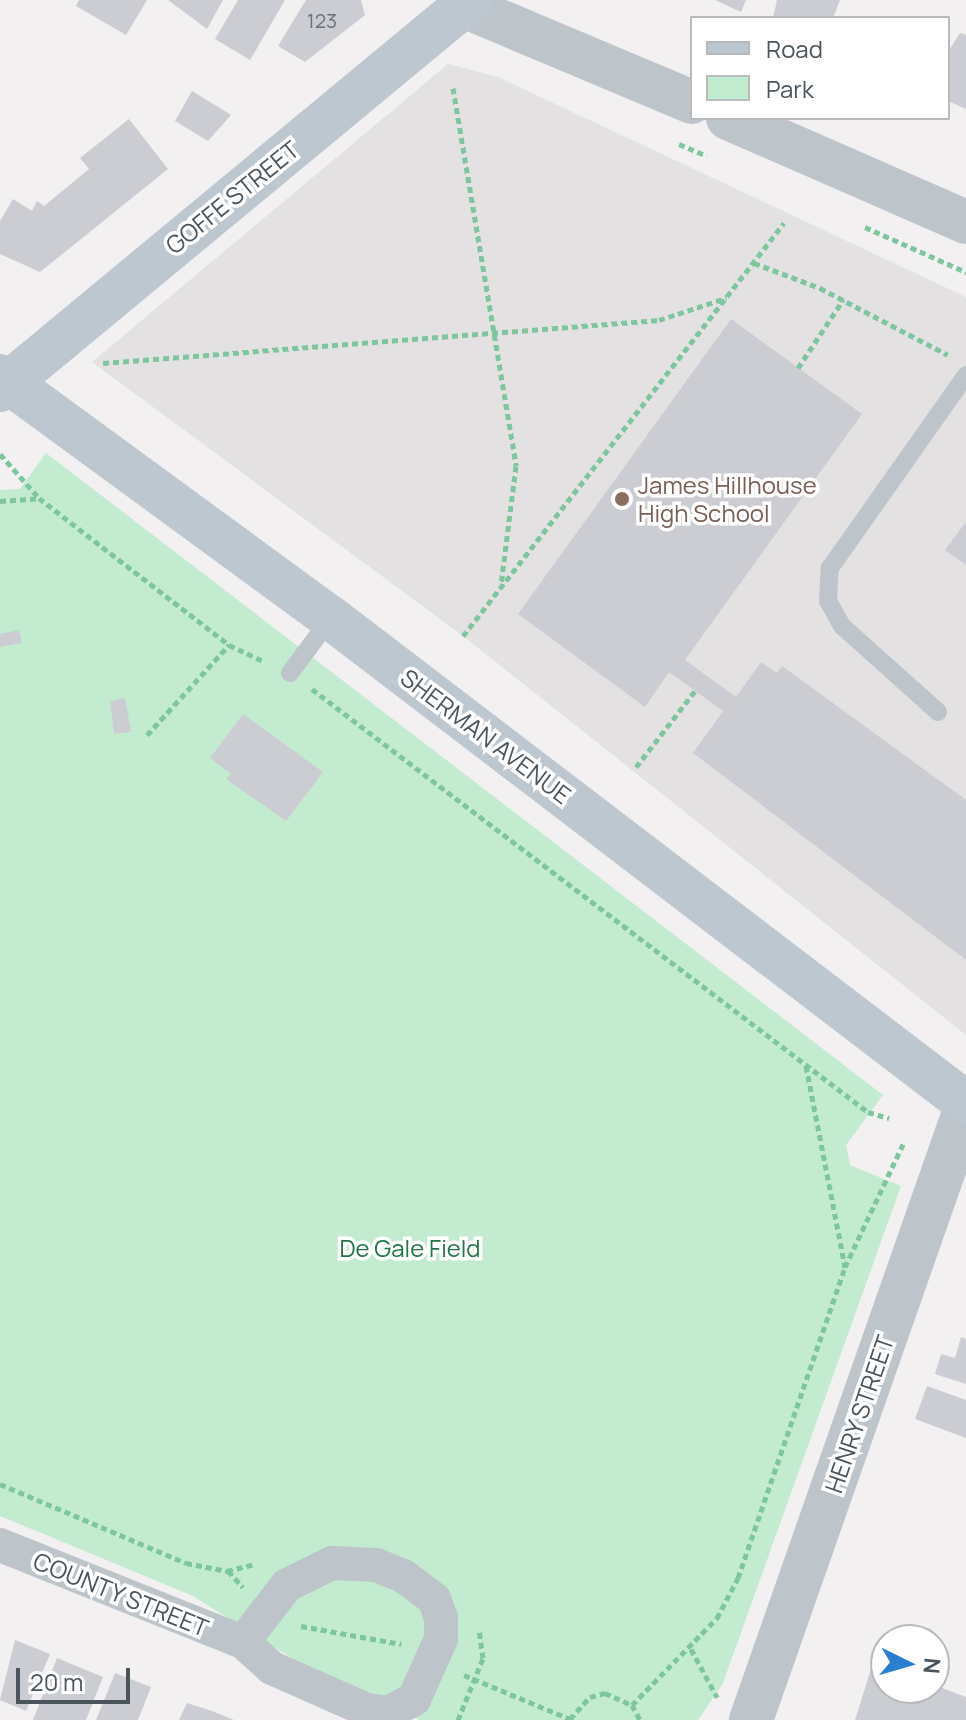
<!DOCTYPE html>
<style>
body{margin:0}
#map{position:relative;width:966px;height:1720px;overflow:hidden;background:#f2f0f0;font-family:Manrope,sans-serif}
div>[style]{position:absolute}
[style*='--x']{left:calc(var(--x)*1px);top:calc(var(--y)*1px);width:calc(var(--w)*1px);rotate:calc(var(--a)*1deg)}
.education>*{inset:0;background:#e3e1e1}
.green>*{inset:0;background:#c3ebd0}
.building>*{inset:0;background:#cbcdd2}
.path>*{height:5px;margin-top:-2.5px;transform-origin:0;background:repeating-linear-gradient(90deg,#7ec69e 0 6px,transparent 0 10px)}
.service>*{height:18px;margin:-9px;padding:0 9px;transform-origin:9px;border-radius:9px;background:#bdc5cb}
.minor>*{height:34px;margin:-17px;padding:0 17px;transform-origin:17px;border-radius:17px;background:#bdc5cb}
.tertiary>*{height:44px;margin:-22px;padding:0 22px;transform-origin:22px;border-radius:22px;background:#bdc5cb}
.secondary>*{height:44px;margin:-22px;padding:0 22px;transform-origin:22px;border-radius:22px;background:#bdc7d0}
.dots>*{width:22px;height:22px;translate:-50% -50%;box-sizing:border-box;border:4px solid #fff;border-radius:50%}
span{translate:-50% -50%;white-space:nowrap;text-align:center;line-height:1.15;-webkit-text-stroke:7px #fff;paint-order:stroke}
.number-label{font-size:20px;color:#6a7279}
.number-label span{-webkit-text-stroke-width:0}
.street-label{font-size:24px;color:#4a545b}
.education-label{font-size:24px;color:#785e54}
.left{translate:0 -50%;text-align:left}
.park-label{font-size:24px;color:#207746}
.legend{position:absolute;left:690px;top:16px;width:260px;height:104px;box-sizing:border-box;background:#fff;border:2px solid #b7bbbd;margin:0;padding:10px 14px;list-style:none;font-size:24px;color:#4a545b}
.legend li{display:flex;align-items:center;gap:16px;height:40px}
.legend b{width:40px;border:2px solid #b7bbbd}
.north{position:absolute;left:870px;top:1624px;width:80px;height:80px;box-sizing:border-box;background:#fff;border:2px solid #b7bbbd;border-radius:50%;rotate:95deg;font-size:22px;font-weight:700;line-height:32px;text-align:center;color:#4a545b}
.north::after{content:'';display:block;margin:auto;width:28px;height:36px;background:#2b7fd1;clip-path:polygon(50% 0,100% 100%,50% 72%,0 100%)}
.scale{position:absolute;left:16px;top:1668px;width:114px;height:36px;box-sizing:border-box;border:4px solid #4a545b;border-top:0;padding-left:10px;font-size:24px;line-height:28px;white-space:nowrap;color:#4a545b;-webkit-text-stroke:6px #fff;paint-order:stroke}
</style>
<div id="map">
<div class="education">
<i style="clip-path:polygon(448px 64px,498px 77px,966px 297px,966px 1035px,463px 636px,92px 362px)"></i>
</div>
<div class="green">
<i style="clip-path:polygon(46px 453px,883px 1095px,846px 1145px,850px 1165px,901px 1186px,723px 1683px,698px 1720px,420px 1720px,301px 1664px,193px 1596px,0 1516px,0 490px,20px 489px)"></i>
</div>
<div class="building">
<i style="clip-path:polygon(79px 0,147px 0,126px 35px,76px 6px)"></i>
<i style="clip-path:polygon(168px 0,223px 0,207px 29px)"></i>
<i style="clip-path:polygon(238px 0,285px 0,250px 60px,215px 39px)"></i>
<i style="clip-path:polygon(306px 0,361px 0,365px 15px,305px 62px,278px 46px)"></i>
<i style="clip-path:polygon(715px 0,746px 0,741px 12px)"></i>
<i style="clip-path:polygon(777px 0,840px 0,833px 18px,773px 18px)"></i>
<i style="clip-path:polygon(960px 33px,966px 35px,966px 109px,948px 101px,948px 52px)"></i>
<i style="clip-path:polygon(192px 91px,231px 115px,208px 141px,175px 121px)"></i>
<i style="clip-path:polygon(129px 119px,168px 169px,40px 272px,0 254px,0 221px,13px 199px,32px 211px,37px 201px,44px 206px,89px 169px,80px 158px)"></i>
<i style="clip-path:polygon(731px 319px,862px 414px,685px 660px,736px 697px,761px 662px,777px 673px,782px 666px,966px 800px,966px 960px,693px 753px,723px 711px,669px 672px,645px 707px,518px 614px)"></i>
<i style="clip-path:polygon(966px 522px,966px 565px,945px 550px)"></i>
<i style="clip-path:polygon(19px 630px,22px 643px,0 647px,0 634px)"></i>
<i style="clip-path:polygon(125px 698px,131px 732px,114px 734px,110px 701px)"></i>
<i style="clip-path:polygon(243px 714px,323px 772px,286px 821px,226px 779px,231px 774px,210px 758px)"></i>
<i style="clip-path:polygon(961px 1337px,966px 1339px,966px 1384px,935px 1374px,941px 1354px,955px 1358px)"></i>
<i style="clip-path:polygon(927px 1386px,966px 1400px,966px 1438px,915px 1419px)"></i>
<i style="clip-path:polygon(15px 1640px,50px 1654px,26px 1711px,0 1700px)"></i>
<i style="clip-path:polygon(57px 1658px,103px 1677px,86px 1720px,33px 1720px)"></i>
<i style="clip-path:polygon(871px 1669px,886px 1675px,886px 1688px,934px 1685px,966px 1697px,966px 1720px,855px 1720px)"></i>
<i style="clip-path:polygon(115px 1673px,151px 1687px,138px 1720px,96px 1720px)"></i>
<i style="clip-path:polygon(187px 1703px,212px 1711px,234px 1720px,179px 1720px)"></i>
</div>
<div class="path">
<i style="--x:453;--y:88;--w:383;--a:80.5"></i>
<i style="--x:516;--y:466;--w:119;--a:97.2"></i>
<i style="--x:679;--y:144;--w:30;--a:23"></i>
<i style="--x:865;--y:227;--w:111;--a:24"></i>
<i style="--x:754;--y:263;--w:71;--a:20.7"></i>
<i style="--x:820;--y:288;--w:144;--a:27.6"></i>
<i style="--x:103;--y:363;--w:558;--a:-4.42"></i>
<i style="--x:659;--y:320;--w:71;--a:-18.2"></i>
<i style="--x:798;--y:368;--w:82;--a:-56.5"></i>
<i style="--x:0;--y:454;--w:59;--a:48.4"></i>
<i style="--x:39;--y:498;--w:240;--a:37.7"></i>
<i style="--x:229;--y:645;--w:40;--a:25"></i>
<i style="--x:0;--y:501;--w:39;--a:-4"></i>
<i style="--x:463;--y:636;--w:523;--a:-52.14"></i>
<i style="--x:312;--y:689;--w:699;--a:37.26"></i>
<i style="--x:868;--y:1112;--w:22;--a:16"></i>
<i style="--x:147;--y:735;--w:122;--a:-47.7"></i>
<i style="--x:636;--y:767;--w:96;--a:-52.2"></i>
<i style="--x:806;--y:1066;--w:205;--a:79"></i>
<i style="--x:0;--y:1484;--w:202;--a:23"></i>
<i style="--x:186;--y:1563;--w:42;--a:11"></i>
<i style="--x:227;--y:1571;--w:30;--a:-14"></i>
<i style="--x:228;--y:1571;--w:22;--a:47"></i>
<i style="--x:301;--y:1626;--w:102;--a:10.2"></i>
<i style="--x:691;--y:1649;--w:55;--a:61.6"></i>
<i style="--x:464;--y:1675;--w:115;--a:22.5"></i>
<i style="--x:632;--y:1705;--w:122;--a:-45.7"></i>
<i style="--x:717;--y:1618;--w:45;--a:-62.3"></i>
<i style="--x:738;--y:1578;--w:329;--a:-71"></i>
<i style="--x:845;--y:1267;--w:140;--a:-64.7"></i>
<i style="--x:570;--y:1719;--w:30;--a:-48"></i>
<i style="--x:590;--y:1697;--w:16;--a:-15"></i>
<i style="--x:605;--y:1693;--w:30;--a:24"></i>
<i style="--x:632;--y:1705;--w:17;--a:62"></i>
<i style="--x:458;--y:1720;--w:67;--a:-68"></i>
<i style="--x:483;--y:1658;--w:30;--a:-98"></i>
</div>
<div class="service">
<i style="--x:290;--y:673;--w:69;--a:-53.3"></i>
<i style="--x:938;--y:712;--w:129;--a:-138.1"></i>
<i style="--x:842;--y:626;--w:29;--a:-119"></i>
<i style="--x:828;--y:601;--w:33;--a:-87"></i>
<i style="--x:830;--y:568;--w:236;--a:-54.8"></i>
</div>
<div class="minor">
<i style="--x:0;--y:1545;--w:262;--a:21.8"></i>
<i style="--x:243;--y:1642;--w:39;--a:42"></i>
<i style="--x:272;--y:1668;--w:104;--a:23.9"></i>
<i style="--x:367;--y:1710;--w:21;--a:8"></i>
<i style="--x:388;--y:1713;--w:30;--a:-28"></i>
<i style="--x:414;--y:1699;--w:66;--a:-65.8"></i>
<i style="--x:441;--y:1639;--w:21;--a:-90"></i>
<i style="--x:441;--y:1618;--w:20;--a:-110"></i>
<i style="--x:434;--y:1599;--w:39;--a:-143"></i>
<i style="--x:403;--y:1576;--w:29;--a:-158"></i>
<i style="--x:376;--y:1565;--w:44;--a:-177.4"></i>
<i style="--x:332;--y:1563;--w:50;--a:153.9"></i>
<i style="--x:287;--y:1585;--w:72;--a:127.7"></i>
</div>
<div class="tertiary">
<i style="--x:466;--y:7;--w:245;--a:22.8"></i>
<i style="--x:728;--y:118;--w:260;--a:23.6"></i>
<i style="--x:751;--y:1720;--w:650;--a:-70.67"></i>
</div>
<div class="secondary">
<i style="--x:0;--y:376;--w:410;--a:36.2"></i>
<i style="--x:331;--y:618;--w:799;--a:37.37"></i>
<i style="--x:0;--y:390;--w:612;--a:-39.63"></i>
</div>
<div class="dots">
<i style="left:622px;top:499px;background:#8d6e63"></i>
</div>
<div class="number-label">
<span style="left:322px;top:20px">123</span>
</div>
<div class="street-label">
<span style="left:232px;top:197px;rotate:-39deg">GOFFE STREET</span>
<span style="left:486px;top:736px;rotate:37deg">SHERMAN AVENUE</span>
<span style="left:859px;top:1414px;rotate:-71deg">HENRY STREET</span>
<span style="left:121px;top:1594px;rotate:22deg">COUNTY STREET</span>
</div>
<div class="education-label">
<span class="left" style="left:638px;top:499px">James Hillhouse<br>High School</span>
</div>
<div class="park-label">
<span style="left:410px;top:1248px">De Gale Field</span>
</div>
<ul class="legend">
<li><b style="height:10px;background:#bdc7d0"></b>Road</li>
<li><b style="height:22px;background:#c3ebd0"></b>Park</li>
</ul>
<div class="north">N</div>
<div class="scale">20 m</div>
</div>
